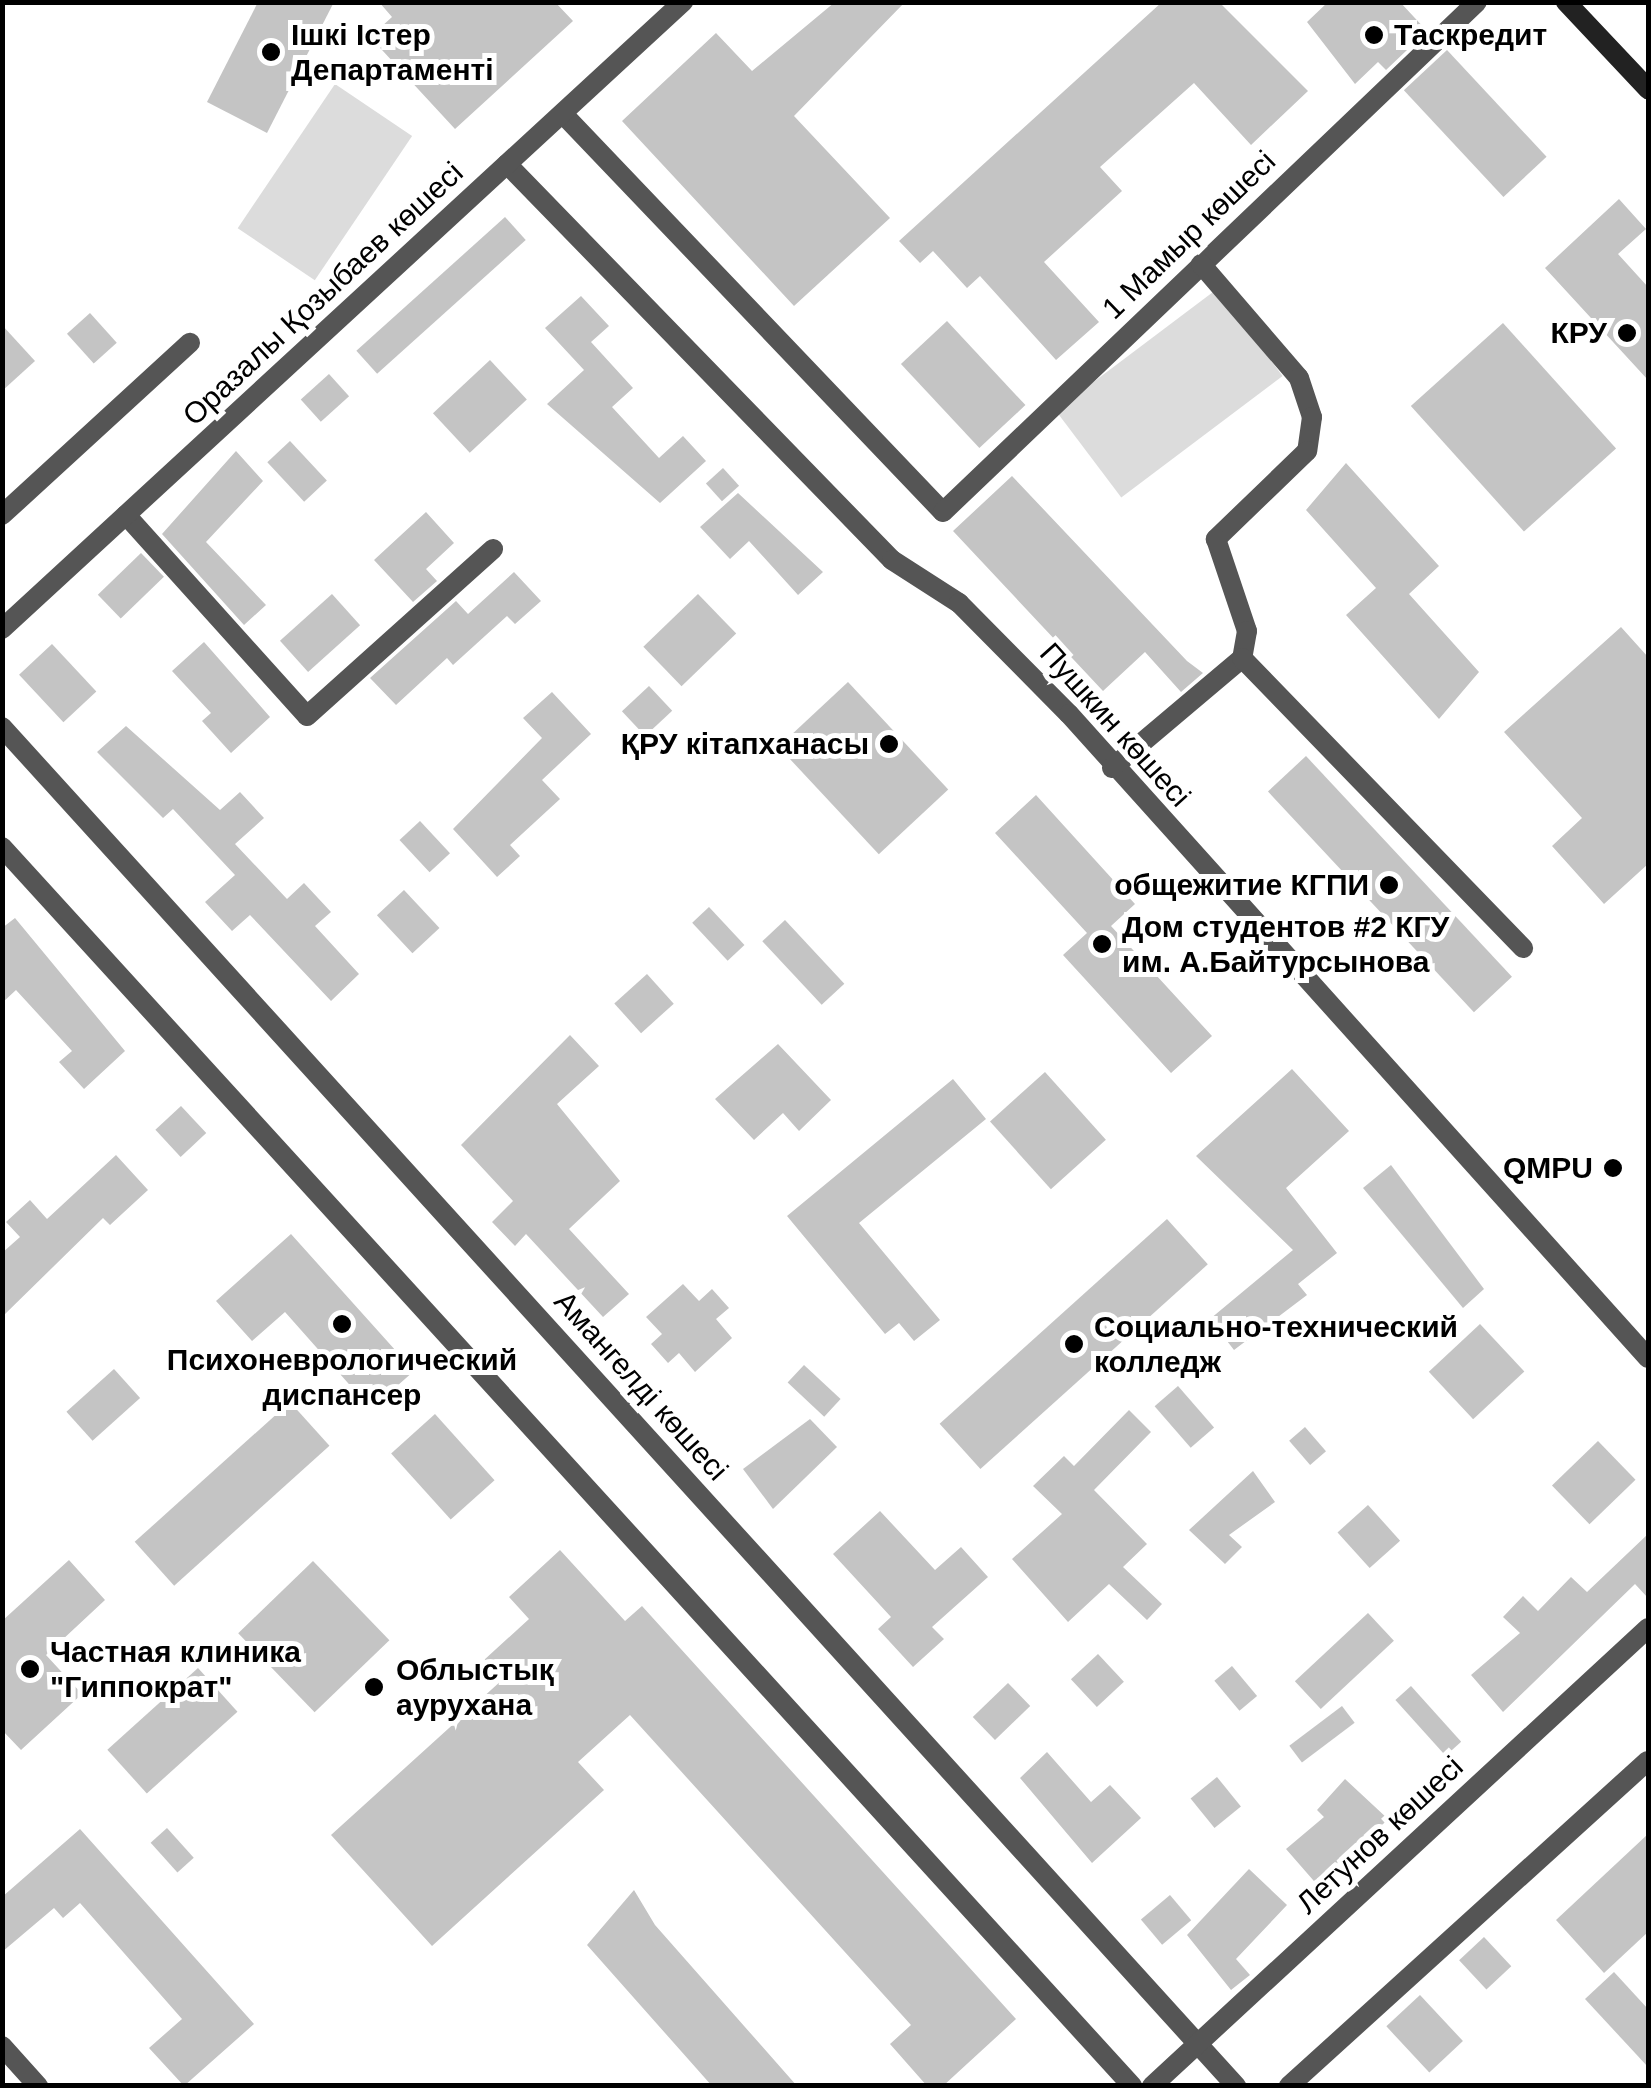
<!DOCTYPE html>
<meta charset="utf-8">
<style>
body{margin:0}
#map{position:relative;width:1651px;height:2088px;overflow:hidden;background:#fff;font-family:Helvetica,sans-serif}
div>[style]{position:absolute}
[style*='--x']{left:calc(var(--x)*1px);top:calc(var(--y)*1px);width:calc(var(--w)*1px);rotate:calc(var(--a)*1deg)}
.green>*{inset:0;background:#dcdcdc;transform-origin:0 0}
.building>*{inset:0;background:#c4c4c4;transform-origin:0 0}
.minor>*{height:20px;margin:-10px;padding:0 10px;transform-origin:10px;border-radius:10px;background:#555}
.tertiary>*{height:20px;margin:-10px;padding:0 10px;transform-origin:10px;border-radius:10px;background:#555}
.secondary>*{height:20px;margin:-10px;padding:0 10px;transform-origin:10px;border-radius:10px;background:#222}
.dots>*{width:28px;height:28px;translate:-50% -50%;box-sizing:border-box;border:5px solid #fff;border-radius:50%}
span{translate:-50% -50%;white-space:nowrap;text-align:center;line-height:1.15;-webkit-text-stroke:10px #fff;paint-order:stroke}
.poi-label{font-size:30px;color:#000;font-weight:700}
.left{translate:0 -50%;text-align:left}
.right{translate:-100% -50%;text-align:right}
.street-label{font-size:30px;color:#000}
.frame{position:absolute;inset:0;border:5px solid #000;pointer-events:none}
</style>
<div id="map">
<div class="green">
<i style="left:335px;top:84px;width:93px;height:174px;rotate:34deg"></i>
<i style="left:1217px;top:289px;width:109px;height:202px;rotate:53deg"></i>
</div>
<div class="building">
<i style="clip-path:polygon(258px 2px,334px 2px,267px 133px,207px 102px)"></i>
<i style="clip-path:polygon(379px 2px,555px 2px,573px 21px,455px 129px,370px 37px,392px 17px)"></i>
<i style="clip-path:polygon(835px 2px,905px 2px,794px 116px,890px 218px,794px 306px,622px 121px,716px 33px,752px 71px)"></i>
<i style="clip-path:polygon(1162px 2px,1219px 2px,1308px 91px,1251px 145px,1194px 83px,1100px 167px,1122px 191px,1044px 262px,1099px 322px,1056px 360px,980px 276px,967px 288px,933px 251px,920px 263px,899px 241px)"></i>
<i style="clip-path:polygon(1328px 2px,1400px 2px,1427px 31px,1386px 70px,1378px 62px,1355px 84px,1307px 22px)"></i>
<i style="left:1447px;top:50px;width:146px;height:59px;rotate:47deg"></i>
<i style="clip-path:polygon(1619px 199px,1646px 229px,1618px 254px,1648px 287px,1648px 380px,1545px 268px)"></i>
<i style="left:505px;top:217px;width:31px;height:200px;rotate:48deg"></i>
<i style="clip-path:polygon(581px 296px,609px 326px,591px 342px,633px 388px,612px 407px,659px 458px,683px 436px,706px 461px,660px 503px,547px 404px,584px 370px,545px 328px)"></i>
<i style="left:90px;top:313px;width:40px;height:31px;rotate:48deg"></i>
<i style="left:947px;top:321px;width:115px;height:63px;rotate:47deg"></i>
<i style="left:1503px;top:323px;width:169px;height:124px;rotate:48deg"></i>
<i style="clip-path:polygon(2px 325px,35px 361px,2px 391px)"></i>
<i style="left:490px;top:360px;width:54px;height:78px;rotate:47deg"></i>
<i style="left:329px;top:374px;width:30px;height:38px;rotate:48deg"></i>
<i style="left:290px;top:441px;width:54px;height:31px;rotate:47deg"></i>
<i style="clip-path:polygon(236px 451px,263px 481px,206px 542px,266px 605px,244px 625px,162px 534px)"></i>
<i style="clip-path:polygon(1346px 463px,1439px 566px,1409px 594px,1479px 672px,1439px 719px,1346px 615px,1376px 588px,1306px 510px)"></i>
<i style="left:723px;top:468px;width:24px;height:23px;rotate:48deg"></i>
<i style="clip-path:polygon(1012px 476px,1187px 661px,1203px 673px,1181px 692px,1145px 652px,1103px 691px,953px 531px)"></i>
<i style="clip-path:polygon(738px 493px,823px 572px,798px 595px,749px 541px,730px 559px,700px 527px)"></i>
<i style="clip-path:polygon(426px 512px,454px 543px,426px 569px,437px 581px,413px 602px,374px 560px)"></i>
<i style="left:141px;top:553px;width:33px;height:60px;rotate:46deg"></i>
<i style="clip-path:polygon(514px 572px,541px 601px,515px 624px,507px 616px,453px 665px,447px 658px,396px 705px,370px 678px,456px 601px,468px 614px)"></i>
<i style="left:332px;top:594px;width:42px;height:70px;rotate:48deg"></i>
<i style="left:698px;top:594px;width:55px;height:76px;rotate:46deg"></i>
<i style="clip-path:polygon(1621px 627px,1648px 657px,1648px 864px,1604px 904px,1552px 846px,1582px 818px,1504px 732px)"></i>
<i style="clip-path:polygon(204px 642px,270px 717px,231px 753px,202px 721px,211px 713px,172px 671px)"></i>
<i style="left:52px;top:644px;width:65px;height:45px;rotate:47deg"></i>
<i style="left:848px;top:682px;width:147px;height:95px;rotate:47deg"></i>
<i style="left:649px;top:686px;width:34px;height:37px;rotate:47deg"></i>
<i style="clip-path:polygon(552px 692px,591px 734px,542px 780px,560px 799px,510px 845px,520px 856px,497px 877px,453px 829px,542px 738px,523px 718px)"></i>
<i style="clip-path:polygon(126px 726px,220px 810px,240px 792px,264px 818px,235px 844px,287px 899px,304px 883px,331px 912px,315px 926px,359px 974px,331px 1001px,250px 915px,232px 931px,205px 902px,235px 875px,173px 809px,163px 818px,97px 752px)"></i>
<i style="left:1306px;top:756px;width:302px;height:52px;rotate:47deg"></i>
<i style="clip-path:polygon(1036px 795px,1135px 904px,1111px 926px,1212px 1036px,1171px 1073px,1063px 955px,1087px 933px,995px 833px)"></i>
<i style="left:420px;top:821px;width:44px;height:28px;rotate:47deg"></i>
<i style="left:404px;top:890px;width:52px;height:37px;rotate:47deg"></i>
<i style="left:709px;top:907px;width:52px;height:23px;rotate:47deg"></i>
<i style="clip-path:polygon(15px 918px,125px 1051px,84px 1089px,59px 1062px,72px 1051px,16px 990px,2px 1003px,2px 928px)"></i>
<i style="left:785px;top:920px;width:87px;height:31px;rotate:47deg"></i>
<i style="left:647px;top:974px;width:40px;height:44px;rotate:48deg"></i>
<i style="clip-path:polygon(570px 1035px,599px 1066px,557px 1104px,620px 1181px,569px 1229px,629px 1294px,603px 1317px,526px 1234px,515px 1246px,492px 1222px,513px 1201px,461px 1145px)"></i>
<i style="clip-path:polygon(778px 1044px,831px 1100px,799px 1131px,783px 1113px,754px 1140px,715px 1099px)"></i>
<i style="clip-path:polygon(1292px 1069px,1349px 1131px,1286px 1188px,1337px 1253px,1298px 1284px,1307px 1295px,1234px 1350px,1210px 1319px,1293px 1250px,1196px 1156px)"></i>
<i style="left:1045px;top:1072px;width:91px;height:74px;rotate:48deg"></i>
<i style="clip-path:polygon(953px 1079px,986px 1119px,859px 1223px,940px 1320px,914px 1341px,899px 1323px,885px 1334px,787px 1216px)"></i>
<i style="left:181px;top:1106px;width:37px;height:35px;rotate:47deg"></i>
<i style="clip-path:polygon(116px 1155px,148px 1190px,110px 1225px,103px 1218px,2px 1317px,2px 1253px,20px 1237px,6px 1222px,30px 1200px,47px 1219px)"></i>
<i style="clip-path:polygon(1391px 1165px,1484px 1289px,1463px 1308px,1363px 1188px)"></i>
<i style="left:1167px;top:1219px;width:61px;height:306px;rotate:48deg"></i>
<i style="clip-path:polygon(291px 1234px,414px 1371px,371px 1409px,285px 1312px,252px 1341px,216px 1301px)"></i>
<i style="clip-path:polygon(683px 1284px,699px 1301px,712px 1289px,729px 1308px,716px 1319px,732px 1338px,695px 1372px,679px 1353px,668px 1363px,651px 1344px,662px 1334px,646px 1317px)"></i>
<i style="left:1480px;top:1324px;width:65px;height:70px;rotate:47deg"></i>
<i style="left:804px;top:1365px;width:50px;height:24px;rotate:43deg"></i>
<i style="left:114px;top:1369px;width:39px;height:64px;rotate:48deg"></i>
<i style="left:1178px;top:1386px;width:55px;height:31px;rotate:49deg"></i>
<i style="left:290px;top:1402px;width:59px;height:209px;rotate:48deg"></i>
<i style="clip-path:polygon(1129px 1410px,1151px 1432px,1094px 1490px,1147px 1544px,1123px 1567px,1162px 1604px,1147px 1620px,1109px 1584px,1068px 1622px,1012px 1559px,1062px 1514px,1033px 1486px,1064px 1456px,1074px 1466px)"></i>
<i style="left:435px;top:1414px;width:89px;height:59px;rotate:48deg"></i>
<i style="clip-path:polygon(810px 1419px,837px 1447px,773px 1509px,743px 1469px)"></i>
<i style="left:1305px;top:1427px;width:32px;height:21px;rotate:49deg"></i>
<i style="left:1598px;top:1441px;width:54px;height:64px;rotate:46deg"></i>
<i style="clip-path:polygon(1253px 1471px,1275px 1502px,1229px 1535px,1242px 1547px,1225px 1564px,1189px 1530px)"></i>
<i style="left:1368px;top:1505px;width:48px;height:41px;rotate:48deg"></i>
<i style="clip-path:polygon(880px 1511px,935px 1570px,961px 1547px,988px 1577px,932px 1627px,944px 1639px,913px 1667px,878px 1629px,891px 1617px,833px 1554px)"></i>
<i style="clip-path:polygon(1648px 1534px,1648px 1598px,1635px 1584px,1503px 1712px,1471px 1675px,1520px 1633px,1503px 1617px,1523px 1596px,1538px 1611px,1571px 1577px,1587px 1592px)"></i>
<i style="clip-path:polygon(560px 1550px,625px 1621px,642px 1606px,1016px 2019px,943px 2086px,927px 2086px,890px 2044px,911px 2025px,630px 1715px,578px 1762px,604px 1790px,432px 1946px,331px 1835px,502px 1680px,484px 1660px,529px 1619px,509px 1597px)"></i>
<i style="clip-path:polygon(69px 1560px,105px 1600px,46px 1655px,82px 1694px,21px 1750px,2px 1730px,2px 1621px)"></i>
<i style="left:313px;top:1561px;width:110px;height:104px;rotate:46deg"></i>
<i style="left:1368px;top:1613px;width:38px;height:100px;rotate:47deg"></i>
<i style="left:1098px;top:1654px;width:38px;height:37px;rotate:47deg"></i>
<i style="left:1232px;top:1666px;width:39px;height:23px;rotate:50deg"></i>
<i style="left:198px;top:1668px;width:59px;height:122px;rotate:48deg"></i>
<i style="left:1008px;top:1683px;width:32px;height:49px;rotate:46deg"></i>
<i style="left:1411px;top:1686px;width:75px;height:21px;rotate:48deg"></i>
<i style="left:1342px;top:1706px;width:21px;height:66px;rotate:53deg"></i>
<i style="clip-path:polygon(1047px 1752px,1091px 1802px,1110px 1785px,1141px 1818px,1092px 1863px,1020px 1778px)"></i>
<i style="left:1217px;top:1777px;width:38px;height:34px;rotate:51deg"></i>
<i style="clip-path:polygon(1345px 1779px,1388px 1819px,1320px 1888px,1286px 1849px,1324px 1817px,1317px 1810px)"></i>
<i style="left:167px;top:1828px;width:40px;height:22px;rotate:48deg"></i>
<i style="clip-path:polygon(80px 1829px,254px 2024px,184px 2086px,149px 2048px,182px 2019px,80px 1903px,63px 1918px,54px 1908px,2px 1952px,2px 1897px)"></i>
<i style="clip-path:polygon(1648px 1834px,1648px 1932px,1604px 1973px,1556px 1920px)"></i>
<i style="clip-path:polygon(1249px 1869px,1287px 1905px,1236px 1959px,1250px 1975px,1231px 1990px,1187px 1935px)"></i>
<i style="clip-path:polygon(634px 1890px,655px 1925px,797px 2086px,712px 2086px,587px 1945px)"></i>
<i style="left:1170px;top:1895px;width:33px;height:38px;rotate:50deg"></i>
<i style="left:1484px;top:1937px;width:40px;height:34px;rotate:47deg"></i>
<i style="clip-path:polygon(1614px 1972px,1648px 2009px,1648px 2067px,1585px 1999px)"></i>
<i style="left:1420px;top:1995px;width:63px;height:46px;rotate:47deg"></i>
</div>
<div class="minor">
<i style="--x:563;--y:114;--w:550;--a:46.33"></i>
<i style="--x:943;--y:512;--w:738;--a:-43.68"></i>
<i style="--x:507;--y:164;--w:552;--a:45.81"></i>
<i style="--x:892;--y:560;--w:80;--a:32.7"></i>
<i style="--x:959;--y:603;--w:156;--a:45.3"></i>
<i style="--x:1069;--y:714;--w:866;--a:48.04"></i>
<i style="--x:1201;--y:264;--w:150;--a:49.3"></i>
<i style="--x:1299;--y:378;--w:41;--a:71.6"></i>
<i style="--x:1312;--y:417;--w:34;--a:98"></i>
<i style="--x:1307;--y:451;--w:127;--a:136"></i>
<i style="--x:1216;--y:539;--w:97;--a:71.4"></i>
<i style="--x:1247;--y:631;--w:27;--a:100"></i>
<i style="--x:126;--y:515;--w:270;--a:48"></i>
<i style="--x:307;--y:716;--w:250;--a:-41.9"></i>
<i style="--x:2;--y:629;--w:926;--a:-42.64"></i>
<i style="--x:2;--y:727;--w:1836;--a:47.76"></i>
<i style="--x:1112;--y:768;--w:170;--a:-40.2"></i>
<i style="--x:1242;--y:658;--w:404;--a:45.9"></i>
<i style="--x:2;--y:847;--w:1677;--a:47.63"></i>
<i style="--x:1152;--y:2086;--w:675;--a:-42.72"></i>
<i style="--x:1289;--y:2086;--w:484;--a:-42.2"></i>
</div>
<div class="tertiary">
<i style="--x:2;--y:515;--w:255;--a:-42.5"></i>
<i style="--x:2;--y:2046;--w:54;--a:48"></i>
</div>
<div class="secondary">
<i style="--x:1566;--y:2;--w:120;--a:46.7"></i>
</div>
<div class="dots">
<i style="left:1374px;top:35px;background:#000"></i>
<i style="left:271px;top:52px;background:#000"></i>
<i style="left:1627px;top:333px;background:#000"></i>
<i style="left:889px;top:744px;background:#000"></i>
<i style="left:1389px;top:885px;background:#000"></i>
<i style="left:1102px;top:944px;background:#000"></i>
<i style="left:1613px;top:1168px;background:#000"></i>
<i style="left:342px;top:1324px;background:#000"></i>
<i style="left:1074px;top:1344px;background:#000"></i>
<i style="left:30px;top:1669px;background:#000"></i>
<i style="left:374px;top:1687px;background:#000"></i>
</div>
<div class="poi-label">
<span class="left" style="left:291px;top:52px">Ішкі Істер<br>Департаменті</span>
<span class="left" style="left:1394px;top:35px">Таскредит</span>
<span class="right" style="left:1607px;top:333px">КРУ</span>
<span class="right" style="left:869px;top:744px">ҚРУ кітапханасы</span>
<span class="right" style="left:1369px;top:885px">общежитие КГПИ</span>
<span class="left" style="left:1122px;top:944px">Дом студентов #2 КГУ<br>им. А.Байтурсынова</span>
<span class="right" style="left:1593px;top:1168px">QMPU</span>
<span class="left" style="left:1094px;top:1344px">Социально-технический<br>колледж</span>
<span style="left:342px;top:1377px">Психоневрологический<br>диспансер</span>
<span class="left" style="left:50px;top:1669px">Частная клиника<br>"Гиппократ"</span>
<span class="left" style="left:396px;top:1687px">Облыстық<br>аурухана</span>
</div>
<div class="street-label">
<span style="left:1189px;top:235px;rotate:-44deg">1 Мамыр көшесі</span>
<span style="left:323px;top:294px;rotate:-43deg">Оразалы Қозыбаев көшесі</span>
<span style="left:1115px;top:725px;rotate:48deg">Пушкин көшесі</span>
<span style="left:641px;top:1386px;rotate:48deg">Амангелді көшесі</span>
<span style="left:1380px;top:1835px;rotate:-43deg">Летунов көшесі</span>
</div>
<div class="frame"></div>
</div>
